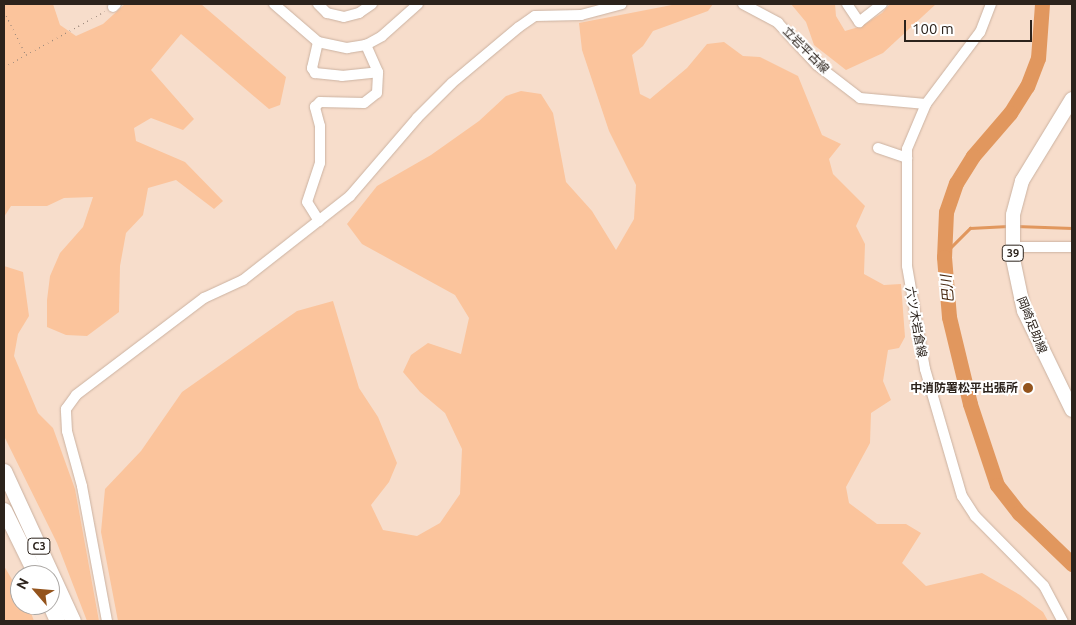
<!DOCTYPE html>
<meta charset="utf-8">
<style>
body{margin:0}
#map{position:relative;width:1076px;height:625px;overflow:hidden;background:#f7ddcb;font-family:Ubuntu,"Noto Sans JP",sans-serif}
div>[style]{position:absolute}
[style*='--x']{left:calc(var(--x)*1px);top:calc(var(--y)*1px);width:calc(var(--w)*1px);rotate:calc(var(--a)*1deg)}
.green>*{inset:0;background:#fbc49c}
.stream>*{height:2.5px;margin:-1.25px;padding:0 1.25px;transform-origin:1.25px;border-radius:1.25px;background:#e1975e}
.river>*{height:15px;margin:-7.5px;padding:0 7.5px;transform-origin:7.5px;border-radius:7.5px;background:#e1975e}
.path>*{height:1px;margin-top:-0.5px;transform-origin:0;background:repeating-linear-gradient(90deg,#9b887b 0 1px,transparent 0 5px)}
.roads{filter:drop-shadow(0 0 1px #cbb2a1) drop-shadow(0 0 1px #cbb2a1)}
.minor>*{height:10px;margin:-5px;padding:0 5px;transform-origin:5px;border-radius:5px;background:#fff}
.major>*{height:14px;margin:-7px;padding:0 7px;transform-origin:7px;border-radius:7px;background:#fff}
.highway>*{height:15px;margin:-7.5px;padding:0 7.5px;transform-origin:7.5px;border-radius:7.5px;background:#fff}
.dots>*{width:14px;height:14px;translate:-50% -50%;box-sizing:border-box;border:2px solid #fff;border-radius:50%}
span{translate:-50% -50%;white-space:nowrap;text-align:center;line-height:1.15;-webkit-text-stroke:4px #fff;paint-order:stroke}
.shield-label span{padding:1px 4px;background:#fff;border:1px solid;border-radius:4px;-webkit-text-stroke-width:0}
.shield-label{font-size:11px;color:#2c231c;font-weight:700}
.street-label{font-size:12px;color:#2c231c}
.poi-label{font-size:12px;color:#2c231c;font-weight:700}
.right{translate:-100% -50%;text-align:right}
.water-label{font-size:14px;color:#492a12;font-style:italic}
.frame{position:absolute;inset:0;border:5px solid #2c231c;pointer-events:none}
.north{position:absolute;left:10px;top:565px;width:50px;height:50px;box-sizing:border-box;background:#fff;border:1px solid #aba7a4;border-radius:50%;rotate:297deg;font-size:14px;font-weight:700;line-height:20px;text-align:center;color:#2c231c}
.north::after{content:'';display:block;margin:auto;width:18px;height:22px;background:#94541d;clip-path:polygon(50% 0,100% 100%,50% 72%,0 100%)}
.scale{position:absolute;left:904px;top:20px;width:128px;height:22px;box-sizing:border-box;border:2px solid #2c231c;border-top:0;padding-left:6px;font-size:15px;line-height:18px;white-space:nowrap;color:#2c231c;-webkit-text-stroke:4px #fff;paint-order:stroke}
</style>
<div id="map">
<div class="green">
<i style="clip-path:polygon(4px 4px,53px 4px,60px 25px,76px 36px,103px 24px,125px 4px,201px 4px,286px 77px,280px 105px,269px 109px,181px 34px,151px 70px,194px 119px,183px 130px,151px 118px,134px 128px,136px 141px,185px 162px,223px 201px,214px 209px,176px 180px,148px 188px,143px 215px,126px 233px,120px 266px,119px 312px,87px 336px,66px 335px,47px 327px,47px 300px,50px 276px,60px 253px,83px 227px,93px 197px,64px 198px,47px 206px,11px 206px,4px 217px)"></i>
<i style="clip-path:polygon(677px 4px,713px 4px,708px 11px,653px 31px,643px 46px,632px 55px,640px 94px,650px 99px,687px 68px,707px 44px,724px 42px,743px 56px,760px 57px,798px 76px,822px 135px,841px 144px,829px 159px,833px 174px,865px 206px,856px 226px,865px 244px,864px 274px,884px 285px,901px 284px,905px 337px,899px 348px,888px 350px,883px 381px,891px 400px,871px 413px,870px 443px,846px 487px,849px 503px,877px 524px,906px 524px,921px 533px,902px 563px,926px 586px,982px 573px,1020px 595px,1043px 612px,1048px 621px,118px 621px,101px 532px,105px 489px,141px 451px,182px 392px,297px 311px,333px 301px,359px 388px,378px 417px,397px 463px,389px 482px,371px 505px,383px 530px,417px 536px,440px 523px,460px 494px,462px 449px,445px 413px,420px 392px,403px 372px,411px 355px,428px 343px,461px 354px,469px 318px,455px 295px,362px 244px,347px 224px,377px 186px,431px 155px,479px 121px,506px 96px,521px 91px,541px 94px,553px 113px,566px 182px,592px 211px,616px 250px,634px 219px,636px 185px,609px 131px,582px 50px,579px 23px)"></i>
<i style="clip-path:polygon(791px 4px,835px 4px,836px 16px,845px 31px,862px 26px,882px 13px,890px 4px,936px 4px,883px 53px,846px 70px,814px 45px,806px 22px)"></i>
<i style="clip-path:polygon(4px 266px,23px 272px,29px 316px,18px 334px,14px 356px,38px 413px,53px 428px,75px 489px,99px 621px,87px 621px,57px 543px,4px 436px)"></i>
<i style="clip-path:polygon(4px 566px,20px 593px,20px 605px,28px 605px,34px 621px,4px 621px)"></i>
</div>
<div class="stream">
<i style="--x:1016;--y:226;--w:56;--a:2"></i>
<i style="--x:941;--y:257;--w:41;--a:-45"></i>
<i style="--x:970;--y:228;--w:38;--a:-3"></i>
</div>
<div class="river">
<i style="--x:1042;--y:4;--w:54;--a:94.2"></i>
<i style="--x:1038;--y:58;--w:30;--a:111"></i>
<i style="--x:1027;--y:86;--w:32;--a:122"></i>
<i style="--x:1010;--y:113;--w:57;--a:130.7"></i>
<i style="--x:973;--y:156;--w:32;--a:122"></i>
<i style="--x:956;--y:183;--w:31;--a:109"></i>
<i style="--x:946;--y:212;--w:45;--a:92.5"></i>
<i style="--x:944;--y:257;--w:60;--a:85.2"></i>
<i style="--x:949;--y:317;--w:89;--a:76.4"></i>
<i style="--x:970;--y:404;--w:85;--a:71.6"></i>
<i style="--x:997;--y:485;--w:36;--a:52"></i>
<i style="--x:1019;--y:513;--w:74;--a:43.9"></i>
</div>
<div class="path">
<i style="--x:4;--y:11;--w:47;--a:63.4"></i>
<i style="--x:4;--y:67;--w:115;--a:-29"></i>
</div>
<div class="roads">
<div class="minor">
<i style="--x:274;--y:4;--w:58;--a:40.8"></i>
<i style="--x:318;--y:42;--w:30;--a:12"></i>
<i style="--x:347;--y:48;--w:19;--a:-9"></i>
<i style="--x:366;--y:45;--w:18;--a:-29"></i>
<i style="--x:382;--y:36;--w:48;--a:-41.6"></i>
<i style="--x:318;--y:4;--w:13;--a:45"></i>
<i style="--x:327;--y:13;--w:17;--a:13"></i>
<i style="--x:344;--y:17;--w:16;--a:-15"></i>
<i style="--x:359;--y:13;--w:16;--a:-35"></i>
<i style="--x:743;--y:4;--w:40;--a:28"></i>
<i style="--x:778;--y:23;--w:57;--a:47.1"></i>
<i style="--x:817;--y:65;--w:54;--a:37.5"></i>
<i style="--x:860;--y:98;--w:66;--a:5.2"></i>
<i style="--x:847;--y:4;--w:22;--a:56"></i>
<i style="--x:859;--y:22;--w:29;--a:-38"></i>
<i style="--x:991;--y:4;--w:30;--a:111"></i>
<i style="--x:980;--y:32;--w:90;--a:126.9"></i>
<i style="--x:926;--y:104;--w:49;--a:112.9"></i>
<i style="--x:907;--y:149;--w:117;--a:90"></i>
<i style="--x:907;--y:266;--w:105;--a:80.1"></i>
<i style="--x:925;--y:369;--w:132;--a:73.8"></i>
<i style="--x:962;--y:496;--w:24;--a:57"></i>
<i style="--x:975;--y:516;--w:98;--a:45.4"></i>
<i style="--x:1044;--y:586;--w:40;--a:62"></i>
<i style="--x:113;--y:7;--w:4;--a:-45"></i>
<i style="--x:318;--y:42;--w:27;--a:103"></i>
<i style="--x:312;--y:68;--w:6;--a:59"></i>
<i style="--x:315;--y:73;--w:27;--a:6"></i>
<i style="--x:342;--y:76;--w:36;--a:-6"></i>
<i style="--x:878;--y:148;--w:31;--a:19"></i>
<i style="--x:319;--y:221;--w:22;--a:-122"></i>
<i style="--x:307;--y:202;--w:41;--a:-71.6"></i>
<i style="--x:320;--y:163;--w:37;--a:-90"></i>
<i style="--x:320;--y:126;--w:20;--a:-105"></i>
<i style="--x:315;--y:107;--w:7;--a:-45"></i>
<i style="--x:320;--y:102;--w:44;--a:1.3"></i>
<i style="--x:364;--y:103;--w:16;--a:-38"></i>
<i style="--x:377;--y:93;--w:21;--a:-87"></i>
<i style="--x:378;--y:72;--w:30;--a:-114"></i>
<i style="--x:1013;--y:247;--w:59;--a:0"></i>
<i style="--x:107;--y:621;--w:137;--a:-100.5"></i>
<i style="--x:82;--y:486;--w:57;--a:-105.3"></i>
<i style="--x:67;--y:431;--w:22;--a:-93"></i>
<i style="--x:66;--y:409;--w:17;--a:-54"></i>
<i style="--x:76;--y:395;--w:161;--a:-37.2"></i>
<i style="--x:204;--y:298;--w:43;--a:-24.8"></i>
<i style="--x:243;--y:280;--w:136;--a:-38.1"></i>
<i style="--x:350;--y:196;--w:103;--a:-49.3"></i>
<i style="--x:417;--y:118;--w:49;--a:-45"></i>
<i style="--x:452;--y:83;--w:87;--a:-39.9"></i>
<i style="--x:519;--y:27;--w:19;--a:-35"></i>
<i style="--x:535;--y:16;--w:46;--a:-1.2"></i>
<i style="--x:581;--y:15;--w:42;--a:-15"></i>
</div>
<div class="major">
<i style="--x:1072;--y:99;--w:96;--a:121.4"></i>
<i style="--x:1022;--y:181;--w:35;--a:105"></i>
<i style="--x:1013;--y:215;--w:44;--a:90"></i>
<i style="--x:1013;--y:259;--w:53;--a:78.1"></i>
<i style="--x:1024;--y:311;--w:110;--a:64.1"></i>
</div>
<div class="highway">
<i style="--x:4;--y:471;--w:165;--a:65.3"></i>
<i style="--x:4;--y:510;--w:72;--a:63.8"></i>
<i style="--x:50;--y:605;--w:17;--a:66"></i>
</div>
</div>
<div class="dots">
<i style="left:1028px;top:388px;background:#94541d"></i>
</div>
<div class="shield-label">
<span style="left:1013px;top:253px">39</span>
<span style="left:39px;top:546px">C3</span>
</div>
<div class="street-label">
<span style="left:806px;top:50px;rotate:45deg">立岩平古線</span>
<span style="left:916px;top:322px;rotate:80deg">六ツ木岩倉線</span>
<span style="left:1032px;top:325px;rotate:68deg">岡崎足助線</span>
</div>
<div class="poi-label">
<span class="right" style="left:1018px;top:388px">中消防署松平出張所</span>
</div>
<div class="water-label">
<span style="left:947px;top:289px;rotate:-95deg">巴川</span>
</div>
<div class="frame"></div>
<div class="north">N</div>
<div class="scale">100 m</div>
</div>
